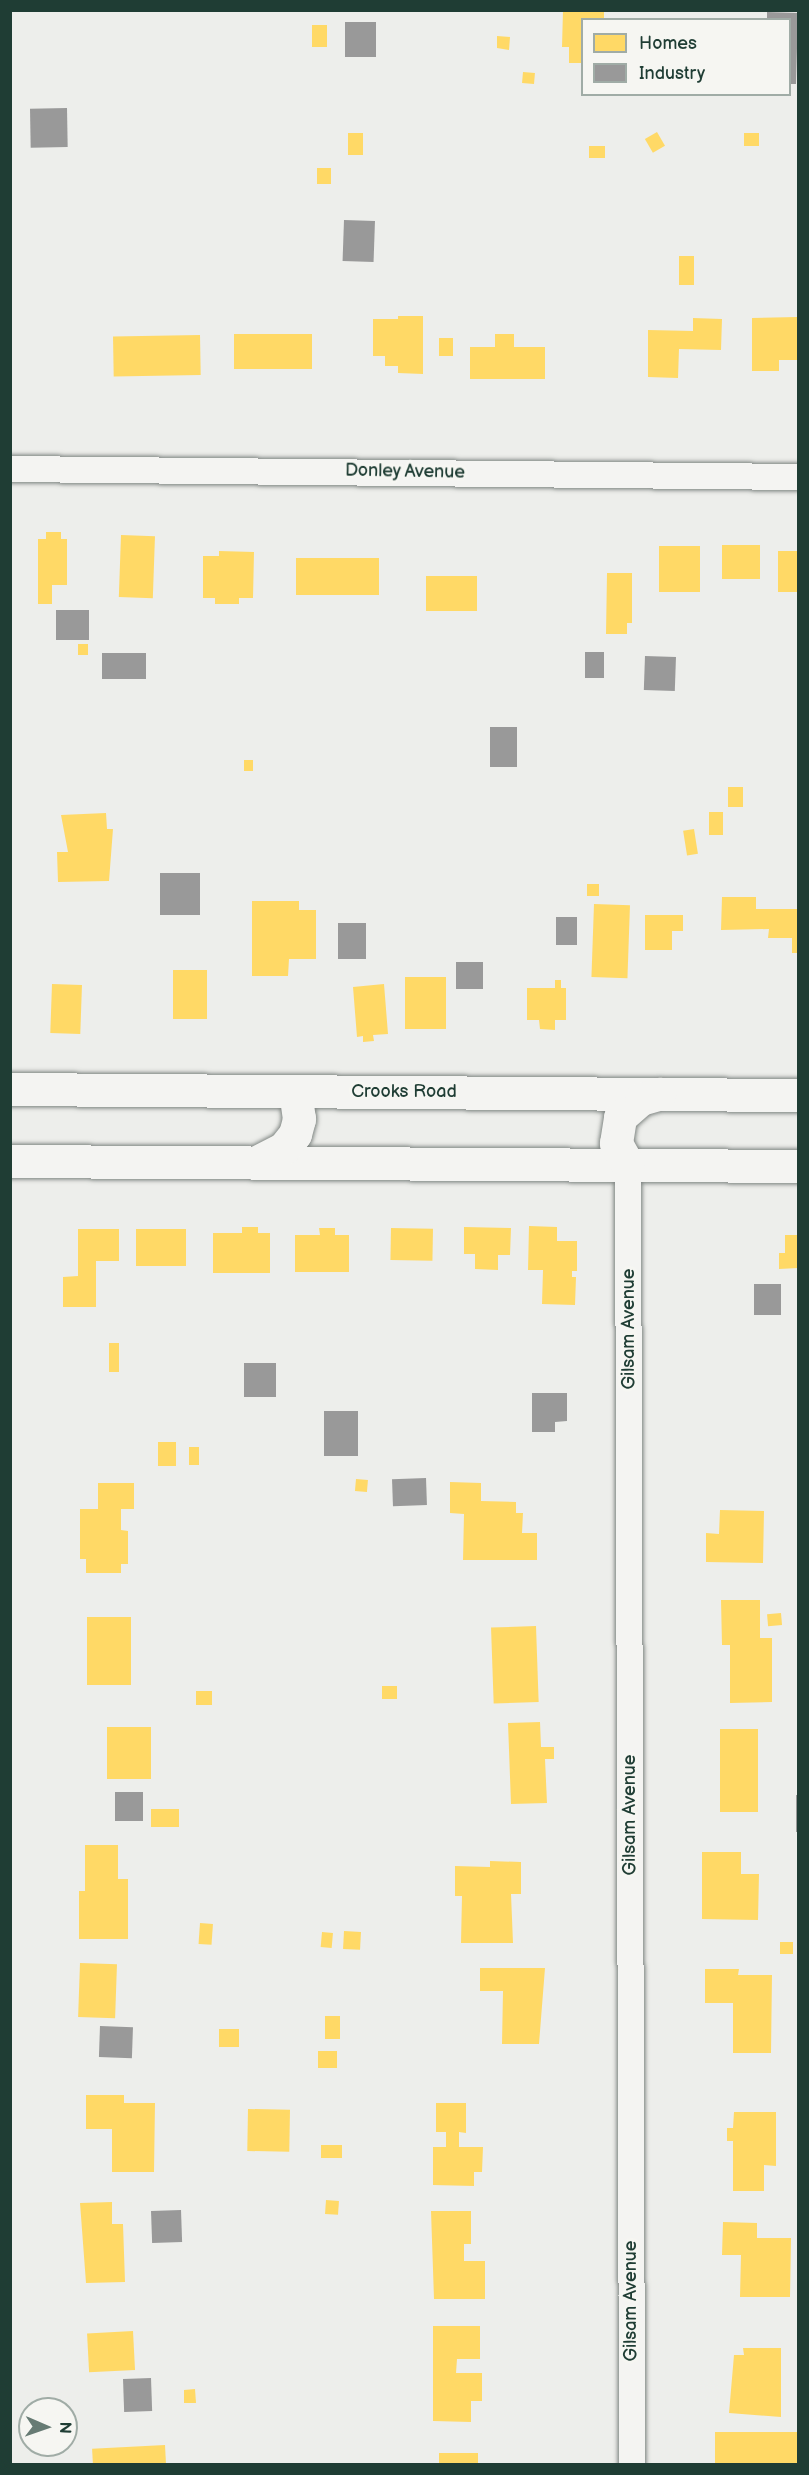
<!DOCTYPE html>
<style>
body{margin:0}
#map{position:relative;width:809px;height:2475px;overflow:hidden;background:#edeeeb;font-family:"Balsamiq Sans",sans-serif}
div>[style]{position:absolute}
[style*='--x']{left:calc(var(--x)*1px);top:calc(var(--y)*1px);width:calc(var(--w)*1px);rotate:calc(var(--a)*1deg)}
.homes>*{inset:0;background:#ffd966;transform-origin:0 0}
.industry>*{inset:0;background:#999;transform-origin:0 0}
.roads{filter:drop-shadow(0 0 2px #818784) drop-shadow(0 0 2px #818784)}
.street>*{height:26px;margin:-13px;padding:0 13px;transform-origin:13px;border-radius:13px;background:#f4f4f2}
.secondary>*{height:33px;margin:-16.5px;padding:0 16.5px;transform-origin:16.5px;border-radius:16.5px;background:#f4f4f2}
span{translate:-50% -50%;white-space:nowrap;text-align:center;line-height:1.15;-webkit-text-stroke:6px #f6f6f2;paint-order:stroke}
.street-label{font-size:18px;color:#1f3d34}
.frame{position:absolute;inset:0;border:12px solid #1f3d34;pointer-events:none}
.legend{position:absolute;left:581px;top:18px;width:210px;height:78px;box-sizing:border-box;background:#f6f6f2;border:2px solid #a0aca6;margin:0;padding:8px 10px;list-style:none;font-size:18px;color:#1f3d34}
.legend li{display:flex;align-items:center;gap:12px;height:30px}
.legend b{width:30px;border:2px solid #a0aca6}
.north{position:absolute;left:18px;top:2397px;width:60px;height:60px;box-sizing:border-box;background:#f6f6f2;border:2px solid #a0aca6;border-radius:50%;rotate:92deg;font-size:16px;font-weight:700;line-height:24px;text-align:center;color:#1f3d34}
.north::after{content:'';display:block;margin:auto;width:21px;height:27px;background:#677b74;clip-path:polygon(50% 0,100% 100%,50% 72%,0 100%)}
</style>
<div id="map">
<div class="homes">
<i style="clip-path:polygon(563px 10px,604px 10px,604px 20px,582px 20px,582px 63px,569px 63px,569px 47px,562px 47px)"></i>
<i style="left:312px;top:25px;width:15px;height:22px"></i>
<i style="clip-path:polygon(497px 36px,510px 37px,509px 50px,497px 48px)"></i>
<i style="left:523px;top:72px;width:12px;height:11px;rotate:5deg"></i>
<i style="left:657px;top:132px;width:16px;height:14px;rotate:60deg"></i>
<i style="left:348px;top:133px;width:15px;height:22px"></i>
<i style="left:744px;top:133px;width:15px;height:13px"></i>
<i style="left:589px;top:146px;width:16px;height:12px"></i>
<i style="left:317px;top:168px;width:14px;height:16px"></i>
<i style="left:694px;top:256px;width:29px;height:15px;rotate:90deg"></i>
<i style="clip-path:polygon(398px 316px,423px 316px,423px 374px,398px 373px,398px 366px,385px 366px,385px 356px,373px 356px,373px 319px,398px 319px)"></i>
<i style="clip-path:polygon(798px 317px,798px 360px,779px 360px,779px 371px,752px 371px,752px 318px)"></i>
<i style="clip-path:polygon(693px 318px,722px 319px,721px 350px,679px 349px,678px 378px,648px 377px,648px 330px,693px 331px)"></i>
<i style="left:234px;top:334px;width:78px;height:35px"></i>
<i style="clip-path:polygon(495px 334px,514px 334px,514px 347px,545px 347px,545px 379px,470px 379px,470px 347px,495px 347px)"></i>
<i style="left:200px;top:335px;width:40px;height:87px;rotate:89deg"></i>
<i style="left:439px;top:338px;width:14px;height:18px"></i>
<i style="clip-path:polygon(46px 532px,61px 532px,61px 539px,67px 539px,67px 585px,52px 585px,52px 604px,38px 604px,38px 539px,46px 539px)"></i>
<i style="left:121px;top:535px;width:34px;height:62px;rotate:2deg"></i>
<i style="left:722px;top:545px;width:38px;height:34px"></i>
<i style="left:659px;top:546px;width:41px;height:46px"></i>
<i style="clip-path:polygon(219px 551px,254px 552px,253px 598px,239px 598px,239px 604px,215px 604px,215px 598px,203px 598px,203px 556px,219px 556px)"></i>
<i style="left:778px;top:551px;width:20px;height:41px"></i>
<i style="left:296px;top:558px;width:83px;height:37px"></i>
<i style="clip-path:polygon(607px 573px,632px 573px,632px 623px,627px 623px,627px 634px,606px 634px)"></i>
<i style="left:426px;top:576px;width:51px;height:35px"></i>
<i style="left:78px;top:644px;width:10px;height:11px"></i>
<i style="left:244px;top:760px;width:9px;height:11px"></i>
<i style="left:728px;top:787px;width:15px;height:20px"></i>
<i style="left:709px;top:812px;width:14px;height:23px"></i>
<i style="clip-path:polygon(106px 813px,107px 829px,113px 829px,109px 881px,58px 882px,57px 852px,68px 852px,61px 815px)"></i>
<i style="left:694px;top:829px;width:25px;height:11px;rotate:81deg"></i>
<i style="left:587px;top:884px;width:12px;height:12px"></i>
<i style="clip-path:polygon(722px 897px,756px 897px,756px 909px,798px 909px,798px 953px,792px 953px,792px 938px,768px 938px,769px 929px,721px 930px)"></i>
<i style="clip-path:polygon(252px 901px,299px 901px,299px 910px,316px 910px,316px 959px,289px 959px,288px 976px,252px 976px)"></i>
<i style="left:594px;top:904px;width:36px;height:73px;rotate:2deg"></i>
<i style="clip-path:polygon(645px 915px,683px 915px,683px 931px,672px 931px,672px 950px,645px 950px)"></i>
<i style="left:173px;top:970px;width:34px;height:49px"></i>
<i style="left:405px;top:977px;width:41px;height:52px"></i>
<i style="clip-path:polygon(555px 980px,561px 980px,561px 988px,566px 988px,566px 1020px,555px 1020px,555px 1030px,540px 1029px,539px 1020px,527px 1020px,527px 988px,555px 988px)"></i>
<i style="left:52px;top:984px;width:30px;height:49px;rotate:2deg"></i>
<i style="clip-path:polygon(384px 984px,388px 1034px,373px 1035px,374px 1041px,363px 1042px,363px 1036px,357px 1037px,353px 987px)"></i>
<i style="clip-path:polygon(529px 1226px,557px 1227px,557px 1241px,577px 1241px,577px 1271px,572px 1271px,572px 1277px,576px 1277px,575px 1305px,542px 1304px,543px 1270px,528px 1270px)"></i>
<i style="clip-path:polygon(242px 1227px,258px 1227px,258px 1233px,270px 1233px,270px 1273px,213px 1273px,213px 1233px,242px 1233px)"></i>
<i style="clip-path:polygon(464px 1227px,511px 1228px,510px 1255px,498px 1255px,498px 1270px,475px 1269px,475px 1254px,464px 1254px)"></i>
<i style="clip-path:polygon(319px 1228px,335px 1228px,335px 1235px,349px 1235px,349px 1272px,295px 1272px,295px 1235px,320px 1235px)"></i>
<i style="left:391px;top:1228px;width:42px;height:32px;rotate:1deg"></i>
<i style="clip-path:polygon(78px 1229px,119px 1229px,119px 1261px,96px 1261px,96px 1307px,63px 1307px,63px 1277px,78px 1276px)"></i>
<i style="left:136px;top:1229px;width:50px;height:37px"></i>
<i style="clip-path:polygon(785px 1235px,798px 1235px,798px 1268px,779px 1269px,779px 1253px,785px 1253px)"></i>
<i style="left:109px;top:1343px;width:10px;height:29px"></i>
<i style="left:158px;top:1442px;width:18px;height:24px"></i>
<i style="left:189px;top:1447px;width:10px;height:18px"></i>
<i style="left:356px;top:1479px;width:12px;height:12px;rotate:5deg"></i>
<i style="clip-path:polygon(450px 1482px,481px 1483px,481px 1501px,516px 1502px,516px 1513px,523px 1513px,522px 1533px,537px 1533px,537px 1560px,463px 1560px,464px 1514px,450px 1513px)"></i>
<i style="clip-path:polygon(98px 1483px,134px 1483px,134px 1509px,121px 1509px,121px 1530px,128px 1531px,128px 1564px,121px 1564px,121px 1573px,86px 1573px,86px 1559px,80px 1559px,80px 1509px,98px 1509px)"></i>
<i style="clip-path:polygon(720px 1510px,764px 1511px,763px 1563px,706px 1562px,706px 1533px,719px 1534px)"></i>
<i style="clip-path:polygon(721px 1600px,760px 1600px,760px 1638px,772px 1638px,772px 1702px,730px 1703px,730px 1645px,722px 1645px)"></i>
<i style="left:781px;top:1613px;width:12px;height:14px;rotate:85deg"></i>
<i style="left:87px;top:1617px;width:44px;height:68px"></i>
<i style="left:536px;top:1626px;width:76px;height:45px;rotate:88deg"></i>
<i style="left:382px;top:1686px;width:15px;height:13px"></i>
<i style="left:196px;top:1691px;width:16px;height:14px"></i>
<i style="clip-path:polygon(540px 1722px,541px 1747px,554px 1747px,554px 1759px,545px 1759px,547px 1803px,511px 1804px,508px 1723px)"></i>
<i style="left:107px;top:1727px;width:44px;height:52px"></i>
<i style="left:720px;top:1729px;width:38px;height:83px"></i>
<i style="left:151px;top:1809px;width:28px;height:18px"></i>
<i style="clip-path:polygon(85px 1845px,118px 1845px,118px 1879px,128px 1879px,128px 1939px,79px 1939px,79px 1891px,85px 1891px)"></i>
<i style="clip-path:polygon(702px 1852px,741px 1852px,741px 1874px,759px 1874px,758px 1920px,702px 1919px)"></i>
<i style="clip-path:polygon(490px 1861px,521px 1862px,521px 1894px,511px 1894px,513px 1943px,461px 1943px,462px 1896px,455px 1896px,455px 1866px,490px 1867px)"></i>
<i style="left:200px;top:1923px;width:13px;height:21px;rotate:4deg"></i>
<i style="left:344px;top:1931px;width:17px;height:18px;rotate:3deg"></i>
<i style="left:322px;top:1932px;width:11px;height:15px;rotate:5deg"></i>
<i style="left:780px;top:1942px;width:13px;height:12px"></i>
<i style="left:80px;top:1963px;width:37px;height:54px;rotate:2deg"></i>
<i style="clip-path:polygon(480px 1968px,545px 1968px,539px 2044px,502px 2044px,503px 1991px,480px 1991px)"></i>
<i style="clip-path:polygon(705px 1969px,739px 1969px,738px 1975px,772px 1975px,771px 2053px,733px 2053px,733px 2003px,705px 2003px)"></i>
<i style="left:325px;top:2016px;width:15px;height:23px"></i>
<i style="left:219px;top:2029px;width:20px;height:18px"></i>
<i style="left:318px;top:2051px;width:19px;height:17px"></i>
<i style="clip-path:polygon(86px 2095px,124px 2095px,124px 2103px,155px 2103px,154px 2172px,112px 2172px,112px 2129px,86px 2129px)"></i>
<i style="clip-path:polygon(436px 2103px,466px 2103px,466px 2133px,459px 2132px,459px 2147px,483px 2147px,482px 2172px,474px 2172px,474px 2186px,433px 2185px,433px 2147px,446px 2147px,446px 2132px,436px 2132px)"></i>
<i style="left:248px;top:2109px;width:42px;height:42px;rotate:1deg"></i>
<i style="clip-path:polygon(734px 2112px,776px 2112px,776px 2166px,764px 2165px,764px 2191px,733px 2191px,733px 2141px,727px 2141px,727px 2128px,733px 2128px)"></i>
<i style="left:321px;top:2145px;width:21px;height:13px"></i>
<i style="left:326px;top:2200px;width:13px;height:14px;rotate:4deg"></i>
<i style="clip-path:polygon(112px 2202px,112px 2224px,123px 2224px,125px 2282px,86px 2283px,80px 2203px)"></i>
<i style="clip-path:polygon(431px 2211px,471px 2211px,471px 2244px,464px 2244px,464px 2261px,485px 2261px,485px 2299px,434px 2299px)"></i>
<i style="clip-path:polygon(723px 2222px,757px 2223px,757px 2238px,791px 2238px,790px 2297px,740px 2297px,741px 2255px,722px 2255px)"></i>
<i style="clip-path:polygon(433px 2326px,480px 2326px,480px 2359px,457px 2359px,456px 2373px,482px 2373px,482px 2401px,471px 2401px,471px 2422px,433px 2421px)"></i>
<i style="left:133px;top:2331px;width:39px;height:46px;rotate:87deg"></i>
<i style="clip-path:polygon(743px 2348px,781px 2348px,781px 2417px,729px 2413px,734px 2355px,744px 2355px)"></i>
<i style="clip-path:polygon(195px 2389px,196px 2403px,184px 2403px,184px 2390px)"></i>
<i style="left:715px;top:2432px;width:83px;height:32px"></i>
<i style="left:165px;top:2445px;width:19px;height:73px;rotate:87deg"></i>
<i style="left:439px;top:2453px;width:39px;height:11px"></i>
</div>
<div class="industry">
<i style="clip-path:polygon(767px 12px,798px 13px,796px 84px,790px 84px,790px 20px,767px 20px)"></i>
<i style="left:345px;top:22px;width:31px;height:35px"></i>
<i style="left:67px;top:108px;width:39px;height:37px;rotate:89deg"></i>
<i style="left:344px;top:220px;width:31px;height:41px;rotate:2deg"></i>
<i style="left:56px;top:610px;width:33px;height:30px"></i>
<i style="left:585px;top:652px;width:19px;height:26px"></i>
<i style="left:102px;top:653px;width:44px;height:26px"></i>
<i style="left:645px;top:656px;width:31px;height:34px;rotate:2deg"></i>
<i style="left:490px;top:727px;width:27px;height:40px"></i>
<i style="left:160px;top:873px;width:40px;height:42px"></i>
<i style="left:556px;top:917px;width:21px;height:28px"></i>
<i style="left:366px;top:923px;width:36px;height:28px;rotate:90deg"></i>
<i style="left:456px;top:962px;width:27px;height:27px"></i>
<i style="left:754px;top:1284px;width:27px;height:31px"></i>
<i style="left:244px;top:1363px;width:32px;height:34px"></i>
<i style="clip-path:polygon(532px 1393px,567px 1393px,567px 1421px,555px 1422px,555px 1432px,532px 1432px)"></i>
<i style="left:324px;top:1411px;width:34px;height:45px"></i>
<i style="left:426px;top:1478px;width:27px;height:34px;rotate:88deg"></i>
<i style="left:115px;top:1792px;width:28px;height:29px"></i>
<i style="left:796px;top:1795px;width:2px;height:37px"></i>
<i style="left:100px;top:2026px;width:33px;height:31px;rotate:2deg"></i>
<i style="left:181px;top:2210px;width:32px;height:30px;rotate:88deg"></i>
<i style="left:151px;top:2378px;width:33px;height:28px;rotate:88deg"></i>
</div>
<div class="roads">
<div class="street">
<i style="--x:10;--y:469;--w:788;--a:0.58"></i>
<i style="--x:628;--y:1165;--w:1299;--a:89.82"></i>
</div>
<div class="secondary">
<i style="--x:10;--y:1089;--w:788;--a:0.44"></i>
<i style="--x:10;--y:1161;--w:788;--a:0.36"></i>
<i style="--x:255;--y:1163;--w:33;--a:-27"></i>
<i style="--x:284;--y:1148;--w:18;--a:-52"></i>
<i style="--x:295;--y:1134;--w:16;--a:-75"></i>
<i style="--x:299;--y:1119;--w:27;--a:-98"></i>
<i style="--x:628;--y:1165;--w:25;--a:-119"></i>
<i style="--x:616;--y:1143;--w:26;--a:-81"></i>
<i style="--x:620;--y:1117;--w:28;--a:-41"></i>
<i style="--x:641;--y:1099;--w:19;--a:-16"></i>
</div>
</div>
<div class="street-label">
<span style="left:405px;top:472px;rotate:1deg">Donley Avenue</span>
<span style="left:404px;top:1092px">Crooks Road</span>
<span style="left:629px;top:1329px;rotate:-90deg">Gilsam Avenue</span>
<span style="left:630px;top:1815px;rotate:-90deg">Gilsam Avenue</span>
<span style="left:631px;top:2301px;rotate:-90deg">Gilsam Avenue</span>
</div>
<div class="frame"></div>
<ul class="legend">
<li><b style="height:16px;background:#ffd966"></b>Homes</li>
<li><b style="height:16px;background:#999"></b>Industry</li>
</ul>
<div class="north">N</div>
</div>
